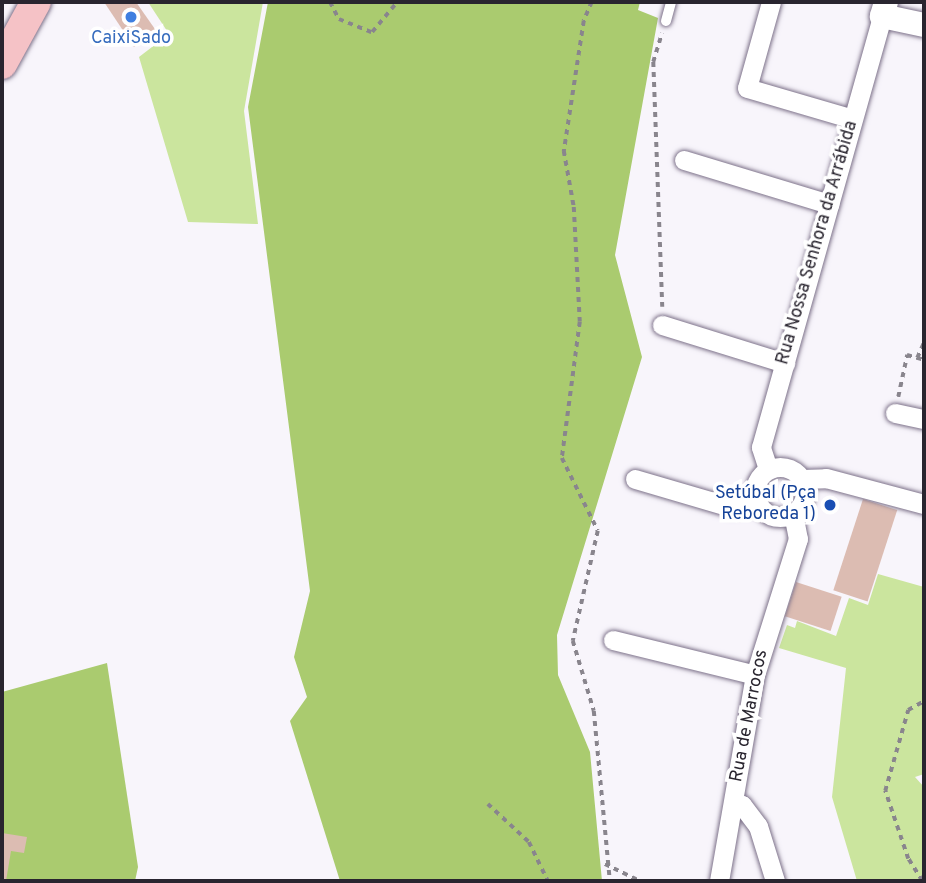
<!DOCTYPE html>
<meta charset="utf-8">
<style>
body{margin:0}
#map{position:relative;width:926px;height:883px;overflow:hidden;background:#f8f5fb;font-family:Overpass,sans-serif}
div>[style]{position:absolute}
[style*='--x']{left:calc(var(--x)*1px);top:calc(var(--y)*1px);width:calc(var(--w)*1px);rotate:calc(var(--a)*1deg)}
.green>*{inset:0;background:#cbe59e}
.forest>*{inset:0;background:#aacb6f}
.building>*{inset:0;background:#dcbcb2;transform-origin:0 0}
.path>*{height:3.5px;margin-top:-1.75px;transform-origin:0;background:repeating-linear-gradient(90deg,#89858d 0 5px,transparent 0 10px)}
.roads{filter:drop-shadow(0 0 2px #7d728a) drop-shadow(0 0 2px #7d728a)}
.service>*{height:10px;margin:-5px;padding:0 5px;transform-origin:5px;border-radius:5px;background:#fff}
.minor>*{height:19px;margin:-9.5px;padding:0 9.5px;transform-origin:9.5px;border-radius:9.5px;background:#fff}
.minor>.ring{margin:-9.5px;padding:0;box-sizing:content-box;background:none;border:19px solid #fff;border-radius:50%}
.tertiary>*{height:24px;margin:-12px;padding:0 12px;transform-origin:12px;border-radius:12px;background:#fff}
.primary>*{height:30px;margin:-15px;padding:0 15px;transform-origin:15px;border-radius:15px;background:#f5c2c6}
.dots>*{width:19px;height:19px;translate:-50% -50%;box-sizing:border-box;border:4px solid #fff;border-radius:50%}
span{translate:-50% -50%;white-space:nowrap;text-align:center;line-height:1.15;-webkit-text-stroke:7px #fff;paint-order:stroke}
.shop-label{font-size:18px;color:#366cbe}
.street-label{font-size:18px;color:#29252f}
.transit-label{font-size:18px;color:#164399}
.right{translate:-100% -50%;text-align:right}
.frame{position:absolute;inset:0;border:4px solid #29252f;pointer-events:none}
</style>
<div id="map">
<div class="green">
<i style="clip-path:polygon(148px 2px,263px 2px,244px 111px,258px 224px,188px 222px,139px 57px,169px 34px)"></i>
<i style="clip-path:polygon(878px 574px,924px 587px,924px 774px,915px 777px,924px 787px,924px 881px,857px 881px,832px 797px,846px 668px,779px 648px,787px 625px,795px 628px,797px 621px,836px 636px,849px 598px,868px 605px)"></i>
</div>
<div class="forest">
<i style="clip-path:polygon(268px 2px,640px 2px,638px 10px,658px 18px,615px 255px,642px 357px,557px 635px,558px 675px,590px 752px,602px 881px,340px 881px,290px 721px,307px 697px,294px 657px,310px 591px,248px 107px)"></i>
<i style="clip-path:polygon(107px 663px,138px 867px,135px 881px,2px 881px,2px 692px)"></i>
</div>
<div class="building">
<i style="clip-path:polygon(104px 2px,136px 2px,157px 32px,134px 47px)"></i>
<i style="left:863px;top:499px;width:36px;height:96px;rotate:18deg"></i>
<i style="left:796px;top:582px;width:48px;height:36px;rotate:18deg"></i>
<i style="clip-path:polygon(2px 833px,27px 837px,24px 853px,11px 851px,6px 881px,2px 881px)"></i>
</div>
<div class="path">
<i style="--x:330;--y:2;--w:19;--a:62"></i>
<i style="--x:339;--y:19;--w:35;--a:22"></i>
<i style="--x:372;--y:32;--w:39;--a:-50"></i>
<i style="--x:592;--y:2;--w:21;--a:113"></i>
<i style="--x:584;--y:21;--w:132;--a:98.7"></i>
<i style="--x:564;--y:151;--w:57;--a:79.9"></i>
<i style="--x:574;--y:207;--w:115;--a:87"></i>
<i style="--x:580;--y:322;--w:137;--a:97.5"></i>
<i style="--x:562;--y:458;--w:81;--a:63.7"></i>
<i style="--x:598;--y:531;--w:113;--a:102.8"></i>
<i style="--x:573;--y:641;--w:73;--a:73.3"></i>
<i style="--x:594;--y:711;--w:171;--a:84.6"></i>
<i style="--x:662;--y:307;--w:245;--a:-92.1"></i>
<i style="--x:653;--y:62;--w:30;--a:-73"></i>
<i style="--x:917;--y:358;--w:17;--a:-66"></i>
<i style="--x:898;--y:397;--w:43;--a:-77.9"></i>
<i style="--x:907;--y:355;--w:18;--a:16"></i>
<i style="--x:488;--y:804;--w:56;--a:42.8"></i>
<i style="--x:529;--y:842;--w:43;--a:64"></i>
<i style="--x:605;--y:864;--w:39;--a:26"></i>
<i style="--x:922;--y:881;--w:26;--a:-122"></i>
<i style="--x:908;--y:859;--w:72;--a:-108.7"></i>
<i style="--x:885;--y:791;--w:84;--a:-74.1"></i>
<i style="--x:908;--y:710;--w:18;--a:-29"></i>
</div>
<div class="roads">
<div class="service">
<i style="--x:666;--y:21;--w:20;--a:-75"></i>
</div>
<div class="minor">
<i style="--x:771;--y:2;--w:89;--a:105.6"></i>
<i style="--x:747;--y:88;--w:110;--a:16.3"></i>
<i style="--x:684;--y:160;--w:152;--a:16.9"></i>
<i style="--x:662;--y:325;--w:129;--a:17.2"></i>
<i style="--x:895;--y:413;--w:30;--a:12"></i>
<i class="ring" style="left:755px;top:467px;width:31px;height:31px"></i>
<i style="--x:768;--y:469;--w:23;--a:-108"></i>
<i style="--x:761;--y:447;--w:448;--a:-74.3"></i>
<i style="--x:635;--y:479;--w:100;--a:16.3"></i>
<i style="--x:731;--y:507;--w:27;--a:-6"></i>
<i style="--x:802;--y:479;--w:24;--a:-2"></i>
<i style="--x:826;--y:478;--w:101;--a:14.9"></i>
<i style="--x:613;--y:640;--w:146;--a:13.8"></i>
<i style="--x:734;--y:803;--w:8;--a:14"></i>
<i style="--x:742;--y:805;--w:26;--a:53"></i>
<i style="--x:758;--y:826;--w:58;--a:72.8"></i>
<i style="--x:719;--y:881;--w:209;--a:-80.1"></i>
<i style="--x:755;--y:675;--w:143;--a:-72.5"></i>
<i style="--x:798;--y:539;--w:25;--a:-101"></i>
</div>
<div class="tertiary">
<i style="--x:886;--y:2;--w:15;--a:106"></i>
<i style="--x:882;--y:16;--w:43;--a:12.1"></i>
</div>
<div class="primary">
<i style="--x:2;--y:64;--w:71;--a:-61.3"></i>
</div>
</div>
<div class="dots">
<i style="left:131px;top:17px;background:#3f7fe0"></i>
<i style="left:830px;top:505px;background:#1a4fb4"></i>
</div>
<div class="shop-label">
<span style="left:131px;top:39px">CaixiSado</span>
</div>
<div class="street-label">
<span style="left:818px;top:243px;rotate:-74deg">Rua Nossa Senhora da Arrábida</span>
<span style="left:750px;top:716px;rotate:-79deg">Rua de Marrocos</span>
</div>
<div class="transit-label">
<span class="right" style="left:816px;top:505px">Setúbal (Pça<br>Reboreda 1)</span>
</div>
<div class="frame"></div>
</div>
